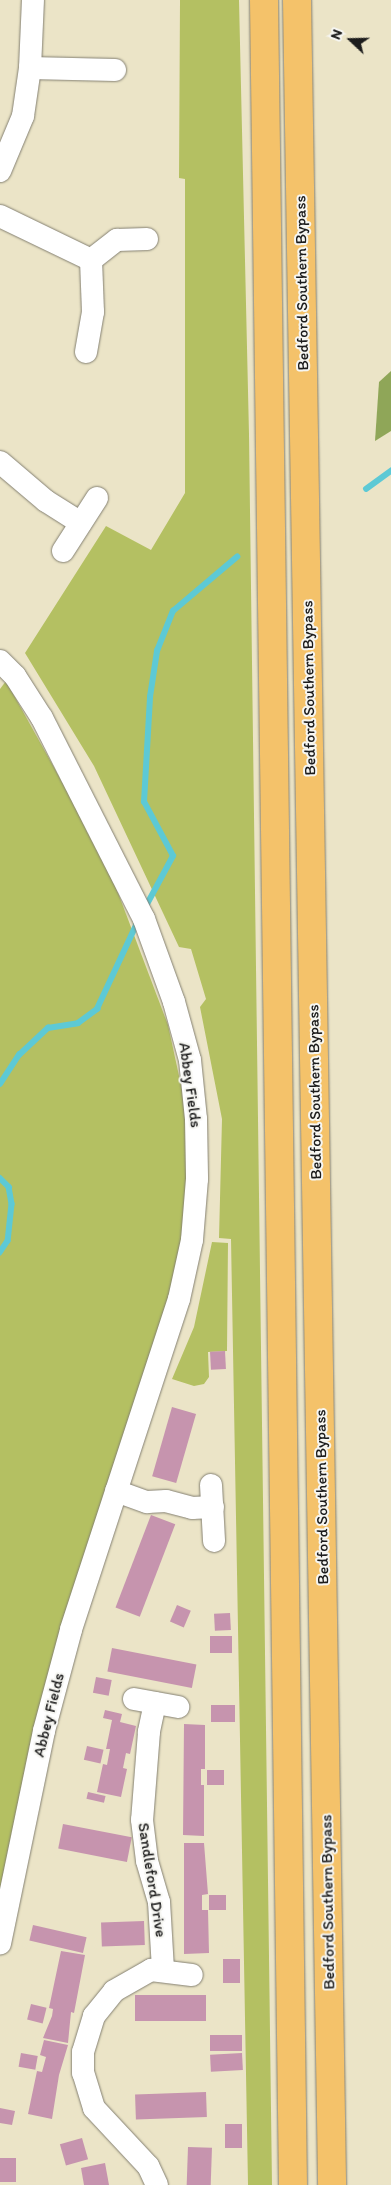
<!DOCTYPE html>
<style>
body{margin:0}
#map{position:relative;width:391px;height:2185px;overflow:hidden;background:#ebe4c7;font-family:Itim,sans-serif}
div>[style]{position:absolute}
[style*='--x']{left:calc(var(--x)*1px);top:calc(var(--y)*1px);width:calc(var(--w)*1px);rotate:calc(var(--a)*1deg)}
.green>*{inset:0;background:#b4c062}
.forest>*{inset:0;background:#8fa658}
.stream>*{height:5.5px;margin:-2.75px;padding:0 2.75px;transform-origin:2.75px;border-radius:2.75px;background:#5dc9d5}
.building>*{inset:0;background:#c694ae;transform-origin:0 0}
.roads{filter:drop-shadow(0 0 1px #848072) drop-shadow(0 0 1px #848072)}
.minor>*{height:22px;margin:-11px;padding:0 11px;transform-origin:11px;border-radius:11px;background:#fff}
.highway>*{height:28px;margin:-14px;padding:0 14px;transform-origin:14px;border-radius:14px;background:#f4c26a}
span{translate:-50% -50%;white-space:nowrap;text-align:center;line-height:1.15;-webkit-text-stroke:4px #f6f6f2;paint-order:stroke}
.street-label{font-size:16px;color:#1c1c1c}
.north{position:absolute;left:326px;top:15px;width:50px;height:50px;-webkit-text-stroke:4px #f6f6f2;paint-order:stroke;rotate:291deg;font-size:14px;font-weight:700;line-height:20px;text-align:center;color:#1c1c1c}
.north::after{content:'';display:block;margin:auto;width:18px;height:22px;background:#1c1c1c;clip-path:polygon(50% 0,100% 100%,50% 72%,0 100%)}
</style>
<div id="map">
<div class="green">
<i style="clip-path:polygon(180px 0,239px 0,249px 434px,272px 2185px,248px 2185px,231px 1239px,219px 1238px,222px 1119px,200px 1007px,206px 999px,191px 949px,179px 947px,94px 766px,25px 653px,106px 526px,151px 550px,185px 493px,185px 179px,179px 178px)"></i>
<i style="clip-path:polygon(6px 681px,106px 861px,168px 1025px,189px 1122px,189px 1193px,172px 1297px,0 1888px,0 689px)"></i>
<i style="clip-path:polygon(212px 1242px,228px 1243px,227px 1351px,208px 1352px,209px 1377px,204px 1384px,194px 1386px,172px 1379px,194px 1327px)"></i>
</div>
<div class="forest">
<i style="clip-path:polygon(391px 371px,391px 431px,375px 441px,379px 382px)"></i>
</div>
<div class="stream">
<i style="--x:366;--y:489;--w:31;--a:-36"></i>
<i style="--x:145;--y:908;--w:59;--a:-61.7"></i>
<i style="--x:173;--y:856;--w:61;--a:-118.2"></i>
<i style="--x:144;--y:802;--w:105;--a:-86.7"></i>
<i style="--x:150;--y:697;--w:47;--a:-81.3"></i>
<i style="--x:157;--y:651;--w:43;--a:-68.2"></i>
<i style="--x:173;--y:611;--w:84;--a:-40.2"></i>
<i style="--x:0;--y:1084;--w:35;--a:-57"></i>
<i style="--x:19;--y:1055;--w:40;--a:-43"></i>
<i style="--x:48;--y:1028;--w:30;--a:-9"></i>
<i style="--x:78;--y:1023;--w:24;--a:-36"></i>
<i style="--x:97;--y:1009;--w:97;--a:-65"></i>
<i style="--x:0;--y:1178;--w:13;--a:45"></i>
<i style="--x:9;--y:1187;--w:17;--a:80"></i>
<i style="--x:12;--y:1204;--w:37;--a:96"></i>
<i style="--x:8;--y:1241;--w:14;--a:124"></i>
</div>
<div class="building">
<i style="left:225px;top:1351px;width:18px;height:15px;rotate:87deg"></i>
<i style="left:172px;top:1407px;width:25px;height:72px;rotate:16deg"></i>
<i style="left:151px;top:1515px;width:26px;height:99px;rotate:21deg"></i>
<i style="left:177px;top:1605px;width:15px;height:18px;rotate:23deg"></i>
<i style="left:230px;top:1613px;width:17px;height:16px;rotate:87deg"></i>
<i style="left:210px;top:1636px;width:22px;height:17px"></i>
<i style="left:112px;top:1648px;width:86px;height:24px;rotate:11deg"></i>
<i style="left:96px;top:1677px;width:16px;height:16px;rotate:11deg"></i>
<i style="left:211px;top:1705px;width:24px;height:17px"></i>
<i style="clip-path:polygon(105px 1710px,122px 1714px,120px 1722px,136px 1726px,130px 1754px,126px 1753px,123px 1768px,127px 1769px,121px 1797px,97px 1792px,103px 1764px,107px 1765px,110px 1749px,106px 1749px,112px 1720px,103px 1718px)"></i>
<i style="clip-path:polygon(184px 1724px,205px 1725px,205px 1769px,201px 1769px,201px 1785px,204px 1785px,204px 1836px,183px 1835px)"></i>
<i style="left:87px;top:1746px;width:17px;height:14px;rotate:13deg"></i>
<i style="left:207px;top:1770px;width:17px;height:15px"></i>
<i style="left:88px;top:1792px;width:18px;height:7px;rotate:13deg"></i>
<i style="left:63px;top:1824px;width:70px;height:25px;rotate:11deg"></i>
<i style="clip-path:polygon(184px 1843px,204px 1843px,208px 1894px,202px 1895px,202px 1910px,208px 1910px,209px 1953px,184px 1954px)"></i>
<i style="left:209px;top:1895px;width:17px;height:15px"></i>
<i style="left:144px;top:1921px;width:24px;height:43px;rotate:88deg"></i>
<i style="left:33px;top:1925px;width:55px;height:16px;rotate:13deg"></i>
<i style="clip-path:polygon(61px 1951px,85px 1955px,74px 2013px,71px 2012px,68px 2043px,43px 2038px,52px 2016px,53px 2009px,49px 2008px)"></i>
<i style="left:240px;top:1959px;width:24px;height:17px;rotate:90deg"></i>
<i style="left:135px;top:1995px;width:71px;height:26px"></i>
<i style="left:31px;top:2004px;width:16px;height:16px;rotate:14deg"></i>
<i style="left:210px;top:2035px;width:32px;height:16px"></i>
<i style="clip-path:polygon(44px 2040px,68px 2045px,59px 2075px,52px 2119px,28px 2114px,37px 2071px,42px 2072px,46px 2057px,40px 2055px)"></i>
<i style="left:21px;top:2053px;width:17px;height:14px;rotate:10deg"></i>
<i style="left:242px;top:2053px;width:17px;height:32px;rotate:87deg"></i>
<i style="left:206px;top:2092px;width:25px;height:71px;rotate:88deg"></i>
<i style="clip-path:polygon(0 2108px,15px 2111px,12px 2125px,0 2123px)"></i>
<i style="left:225px;top:2124px;width:17px;height:24px"></i>
<i style="left:82px;top:2138px;width:22px;height:23px;rotate:74deg"></i>
<i style="left:188px;top:2147px;width:24px;height:38px;rotate:2deg"></i>
<i style="left:0;top:2158px;width:16px;height:24px"></i>
<i style="clip-path:polygon(105px 2163px,109px 2185px,84px 2185px,81px 2168px)"></i>
</div>
<div class="roads">
<div class="minor">
<i style="--x:30;--y:68;--w:85;--a:1.3"></i>
<i style="--x:0;--y:171;--w:60;--a:-67.3"></i>
<i style="--x:23;--y:116;--w:49;--a:-81.7"></i>
<i style="--x:30;--y:68;--w:68;--a:-87.5"></i>
<i style="--x:0;--y:216;--w:101;--a:25.8"></i>
<i style="--x:91;--y:260;--w:33;--a:-38"></i>
<i style="--x:117;--y:240;--w:30;--a:-2"></i>
<i style="--x:86;--y:352;--w:41;--a:-80.1"></i>
<i style="--x:93;--y:312;--w:52;--a:-92.2"></i>
<i style="--x:0;--y:462;--w:60;--a:40.3"></i>
<i style="--x:46;--y:501;--w:41;--a:32.2"></i>
<i style="--x:63;--y:551;--w:63;--a:-57.3"></i>
<i style="--x:0;--y:661;--w:21;--a:45"></i>
<i style="--x:15;--y:676;--w:50;--a:57.3"></i>
<i style="--x:42;--y:718;--w:225;--a:63.1"></i>
<i style="--x:144;--y:919;--w:88;--a:70.1"></i>
<i style="--x:174;--y:1002;--w:60;--a:74.6"></i>
<i style="--x:190;--y:1060;--w:59;--a:84.2"></i>
<i style="--x:196;--y:1119;--w:60;--a:89"></i>
<i style="--x:197;--y:1179;--w:61;--a:94.7"></i>
<i style="--x:192;--y:1240;--w:60;--a:102.4"></i>
<i style="--x:179;--y:1299;--w:348;--a:108.1"></i>
<i style="--x:71;--y:1630;--w:105;--a:105"></i>
<i style="--x:44;--y:1731;--w:217;--a:101.7"></i>
<i style="--x:211;--y:1485;--w:56;--a:86.9"></i>
<i style="--x:116;--y:1491;--w:33;--a:20"></i>
<i style="--x:147;--y:1502;--w:19;--a:-3"></i>
<i style="--x:166;--y:1501;--w:27;--a:15"></i>
<i style="--x:192;--y:1508;--w:21;--a:-3"></i>
<i style="--x:134;--y:1699;--w:45;--a:10.3"></i>
<i style="--x:155;--y:1703;--w:30;--a:102"></i>
<i style="--x:149;--y:1732;--w:88;--a:94.5"></i>
<i style="--x:142;--y:1820;--w:41;--a:83"></i>
<i style="--x:147;--y:1861;--w:43;--a:73.7"></i>
<i style="--x:159;--y:1902;--w:67;--a:86.6"></i>
<i style="--x:157;--y:2185;--w:21;--a:-115"></i>
<i style="--x:148;--y:2166;--w:79;--a:-133"></i>
<i style="--x:94;--y:2108;--w:37;--a:-107"></i>
<i style="--x:83;--y:2073;--w:21;--a:-90"></i>
<i style="--x:83;--y:2052;--w:38;--a:-73"></i>
<i style="--x:94;--y:2016;--w:32;--a:-51"></i>
<i style="--x:114;--y:1991;--w:43;--a:-29.6"></i>
<i style="--x:151;--y:1970;--w:41;--a:7"></i>
</div>
<div class="highway">
<i style="--x:264;--y:0;--w:2185;--a:89.24"></i>
<i style="--x:297;--y:0;--w:2185;--a:89.08"></i>
</div>
</div>
<div class="street-label">
<span style="left:302px;top:283px;rotate:-91deg">Bedford Southern Bypass</span>
<span style="left:309px;top:688px;rotate:-91deg">Bedford Southern Bypass</span>
<span style="left:190px;top:1085px;rotate:82deg">Abbey Fields</span>
<span style="left:315px;top:1092px;rotate:-91deg">Bedford Southern Bypass</span>
<span style="left:322px;top:1497px;rotate:-91deg">Bedford Southern Bypass</span>
<span style="left:49px;top:1715px;rotate:-76deg">Abbey Fields</span>
<span style="left:152px;top:1880px;rotate:81deg">Sandleford Drive</span>
<span style="left:328px;top:1902px;rotate:-91deg">Bedford Southern Bypass</span>
</div>
<div class="north">N</div>
</div>
